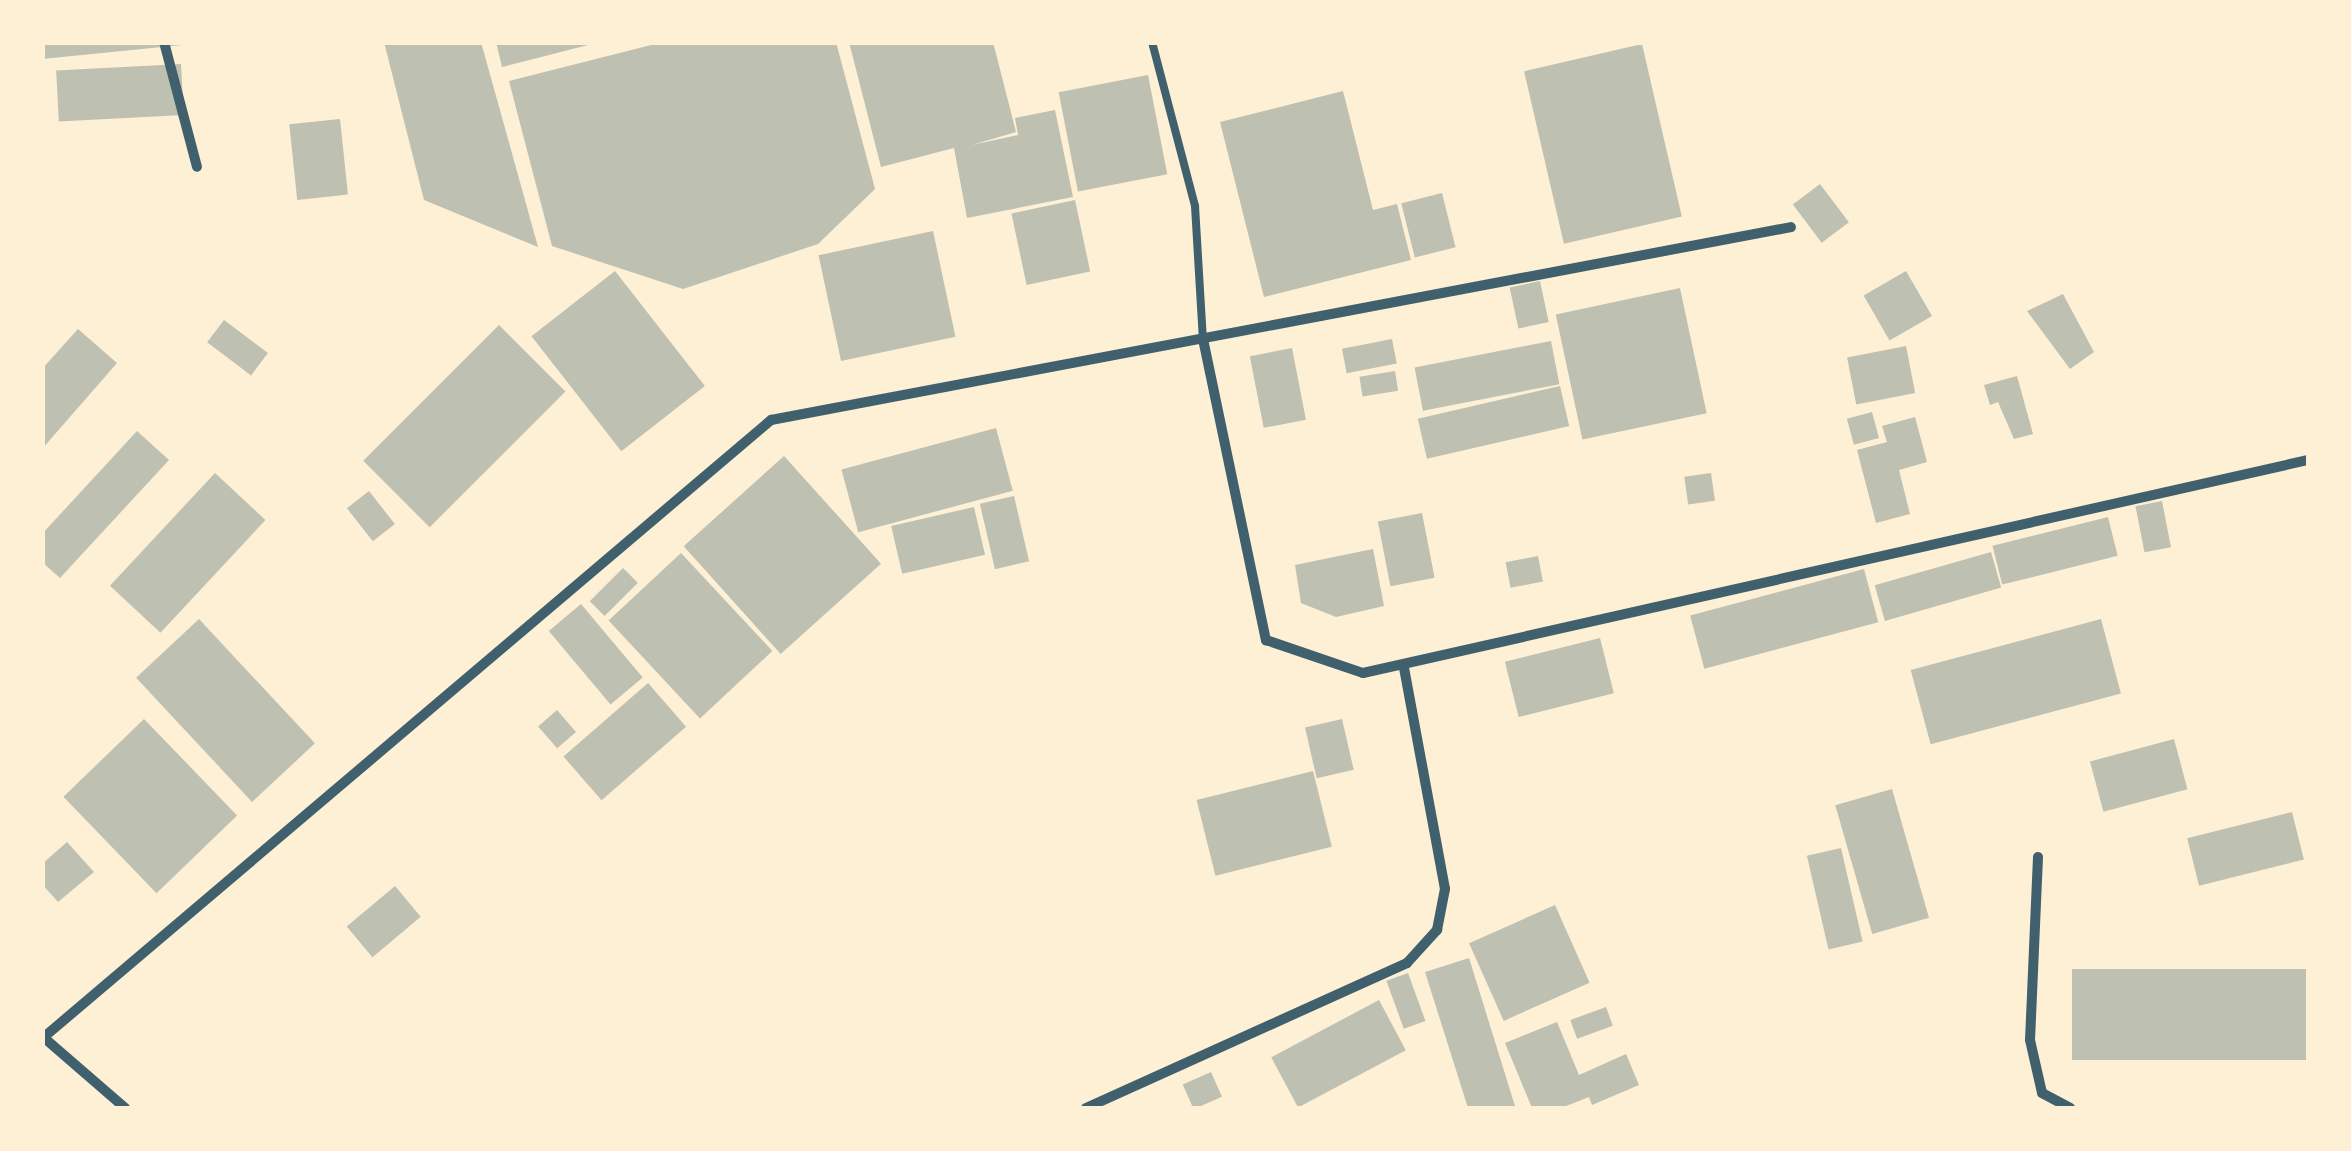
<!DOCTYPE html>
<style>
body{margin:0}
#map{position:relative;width:2351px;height:1151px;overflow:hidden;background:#fdf0d5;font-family:"PT Sans Narrow",sans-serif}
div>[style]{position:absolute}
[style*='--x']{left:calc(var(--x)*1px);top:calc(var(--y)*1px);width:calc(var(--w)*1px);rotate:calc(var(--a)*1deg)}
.building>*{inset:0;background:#bec0b2;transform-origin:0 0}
.service>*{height:8px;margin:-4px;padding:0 4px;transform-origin:4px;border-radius:4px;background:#3f606c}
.minor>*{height:10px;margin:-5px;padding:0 5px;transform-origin:5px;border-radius:5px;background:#3f606c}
span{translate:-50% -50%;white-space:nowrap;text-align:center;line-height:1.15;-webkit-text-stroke:10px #fdf0d5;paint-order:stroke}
.frame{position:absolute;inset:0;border:45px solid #fdf0d5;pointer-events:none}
</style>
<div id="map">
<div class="building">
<i style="clip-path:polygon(42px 42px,182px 42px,182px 45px,42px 59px)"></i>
<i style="clip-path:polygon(384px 42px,481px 42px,538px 247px,424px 200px)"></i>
<i style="clip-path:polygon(496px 42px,591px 42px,592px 44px,502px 67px)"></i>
<i style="clip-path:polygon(663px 42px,836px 42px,875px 189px,818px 244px,683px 289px,552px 246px,509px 81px)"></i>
<i style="clip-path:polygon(849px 42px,993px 42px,1016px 132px,972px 145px,1018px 135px,1015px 118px,1055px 110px,1073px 197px,967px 218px,954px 148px,881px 167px)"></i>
<i style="left:1642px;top:44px;width:177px;height:121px;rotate:77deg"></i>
<i style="left:181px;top:64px;width:51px;height:125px;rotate:87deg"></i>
<i style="left:1148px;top:75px;width:101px;height:91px;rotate:79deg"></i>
<i style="clip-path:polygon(1343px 91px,1373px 210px,1397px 204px,1411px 260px,1264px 297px,1220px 122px)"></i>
<i style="left:340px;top:119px;width:76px;height:51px;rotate:84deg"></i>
<i style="left:1820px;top:184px;width:48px;height:34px;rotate:53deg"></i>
<i style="left:1442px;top:193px;width:56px;height:42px;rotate:76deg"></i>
<i style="left:1075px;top:200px;width:73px;height:65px;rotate:78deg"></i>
<i style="left:933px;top:231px;width:108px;height:117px;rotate:78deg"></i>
<i style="left:615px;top:271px;width:146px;height:106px;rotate:52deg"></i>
<i style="left:1906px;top:271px;width:52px;height:49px;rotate:60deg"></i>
<i style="left:1540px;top:281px;width:42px;height:31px;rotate:78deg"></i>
<i style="left:1680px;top:288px;width:128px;height:127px;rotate:78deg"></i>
<i style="clip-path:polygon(2063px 294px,2094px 352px,2070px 369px,2027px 311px)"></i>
<i style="left:224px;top:320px;width:55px;height:28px;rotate:37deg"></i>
<i style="left:499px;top:325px;width:94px;height:192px;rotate:45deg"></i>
<i style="clip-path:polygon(78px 329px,117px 363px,42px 449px,42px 369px)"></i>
<i style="left:1392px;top:339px;width:25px;height:51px;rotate:79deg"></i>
<i style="left:1551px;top:341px;width:44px;height:139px;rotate:79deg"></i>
<i style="left:1906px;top:346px;width:48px;height:60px;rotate:79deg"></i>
<i style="left:1292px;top:348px;width:73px;height:43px;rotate:79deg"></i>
<i style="left:1395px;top:371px;width:20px;height:36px;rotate:81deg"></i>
<i style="clip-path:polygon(2017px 376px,2033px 434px,2014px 439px,1998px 402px,1990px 405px,1984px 385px)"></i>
<i style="left:1560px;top:386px;width:41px;height:146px;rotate:77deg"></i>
<i style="left:1872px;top:412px;width:27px;height:26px;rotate:75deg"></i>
<i style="clip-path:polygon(1915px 417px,1927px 462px,1899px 470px,1910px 514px,1876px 523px,1857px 450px,1887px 442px,1882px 426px)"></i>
<i style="left:996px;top:428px;width:65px;height:160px;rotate:75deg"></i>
<i style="clip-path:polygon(137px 431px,169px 460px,60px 578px,42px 562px,42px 534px)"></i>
<i style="left:784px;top:456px;width:145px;height:135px;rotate:48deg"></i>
<i style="left:215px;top:473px;width:69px;height:154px;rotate:43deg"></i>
<i style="left:1711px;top:473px;width:28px;height:27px;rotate:82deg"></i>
<i style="left:369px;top:491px;width:42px;height:28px;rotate:52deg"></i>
<i style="left:1014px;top:496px;width:67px;height:35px;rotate:77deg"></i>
<i style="left:2162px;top:501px;width:47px;height:27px;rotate:79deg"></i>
<i style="left:974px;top:507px;width:49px;height:85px;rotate:77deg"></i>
<i style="left:1422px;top:513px;width:66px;height:45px;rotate:79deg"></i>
<i style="left:2108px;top:517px;width:40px;height:119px;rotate:76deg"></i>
<i style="clip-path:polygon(1373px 549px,1384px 606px,1336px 617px,1301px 603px,1295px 565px)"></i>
<i style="left:1991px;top:552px;width:37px;height:121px;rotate:74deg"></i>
<i style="left:681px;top:553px;width:134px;height:99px;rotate:47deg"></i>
<i style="left:1538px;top:556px;width:26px;height:33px;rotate:79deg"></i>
<i style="left:623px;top:568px;width:21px;height:47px;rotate:45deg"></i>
<i style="left:1864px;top:569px;width:55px;height:180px;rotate:75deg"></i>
<i style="left:581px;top:604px;width:96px;height:42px;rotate:50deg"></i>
<i style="left:199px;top:619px;width:170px;height:86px;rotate:47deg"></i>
<i style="left:2101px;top:619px;width:77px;height:197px;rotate:75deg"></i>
<i style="left:1600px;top:638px;width:57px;height:98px;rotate:76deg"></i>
<i style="left:648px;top:683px;width:58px;height:112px;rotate:49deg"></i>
<i style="left:557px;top:710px;width:29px;height:25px;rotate:49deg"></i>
<i style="left:144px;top:719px;width:134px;height:112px;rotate:46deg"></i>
<i style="left:1342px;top:719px;width:52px;height:38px;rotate:77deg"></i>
<i style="left:2174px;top:739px;width:52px;height:87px;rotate:75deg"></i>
<i style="left:1313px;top:771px;width:78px;height:120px;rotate:76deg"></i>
<i style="left:1892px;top:789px;width:134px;height:59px;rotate:74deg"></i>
<i style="left:2292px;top:812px;width:49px;height:108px;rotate:76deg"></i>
<i style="clip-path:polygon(67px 842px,94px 872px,58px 902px,42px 884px,42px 864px)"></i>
<i style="left:1841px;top:848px;width:96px;height:35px;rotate:77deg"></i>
<i style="left:395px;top:886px;width:40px;height:63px;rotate:50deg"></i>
<i style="left:1555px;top:905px;width:85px;height:94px;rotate:66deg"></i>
<i style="clip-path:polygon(1469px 958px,1515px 1106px,1508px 1108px,1468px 1108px,1425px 972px)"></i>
<i style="left:2308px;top:969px;width:91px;height:236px;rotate:90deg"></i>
<i style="left:1408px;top:973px;width:51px;height:23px;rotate:70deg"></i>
<i style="left:1379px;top:1000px;width:57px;height:122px;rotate:62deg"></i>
<i style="left:1606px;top:1007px;width:20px;height:38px;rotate:70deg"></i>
<i style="clip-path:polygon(1557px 1022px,1579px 1075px,1626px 1054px,1639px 1085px,1592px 1105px,1589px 1097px,1561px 1108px,1532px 1108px,1505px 1043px)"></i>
<i style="left:1211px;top:1072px;width:27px;height:31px;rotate:66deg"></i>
</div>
<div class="service">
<i style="--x:1152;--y:42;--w:170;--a:75.3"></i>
<i style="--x:1195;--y:206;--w:133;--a:86.6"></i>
</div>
<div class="minor">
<i style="--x:164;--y:42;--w:129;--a:75.2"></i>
<i style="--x:1203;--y:339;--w:308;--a:78.2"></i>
<i style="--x:1266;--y:640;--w:102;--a:18.8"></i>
<i style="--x:1363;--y:673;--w:969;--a:-12.7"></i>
<i style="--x:2038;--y:857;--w:183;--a:92.5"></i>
<i style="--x:2030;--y:1040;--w:54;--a:77.2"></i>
<i style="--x:2042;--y:1093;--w:32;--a:28"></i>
<i style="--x:42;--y:1036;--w:110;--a:40.9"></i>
<i style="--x:44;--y:1037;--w:954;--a:-40.32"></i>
<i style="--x:771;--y:420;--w:1038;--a:-10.71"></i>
<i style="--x:1086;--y:1108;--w:352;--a:-24.3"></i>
<i style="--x:1407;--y:963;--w:45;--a:-47.7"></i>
<i style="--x:1437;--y:930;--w:42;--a:-79"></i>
<i style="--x:1445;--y:889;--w:225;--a:-100.5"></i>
</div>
<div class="frame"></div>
</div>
